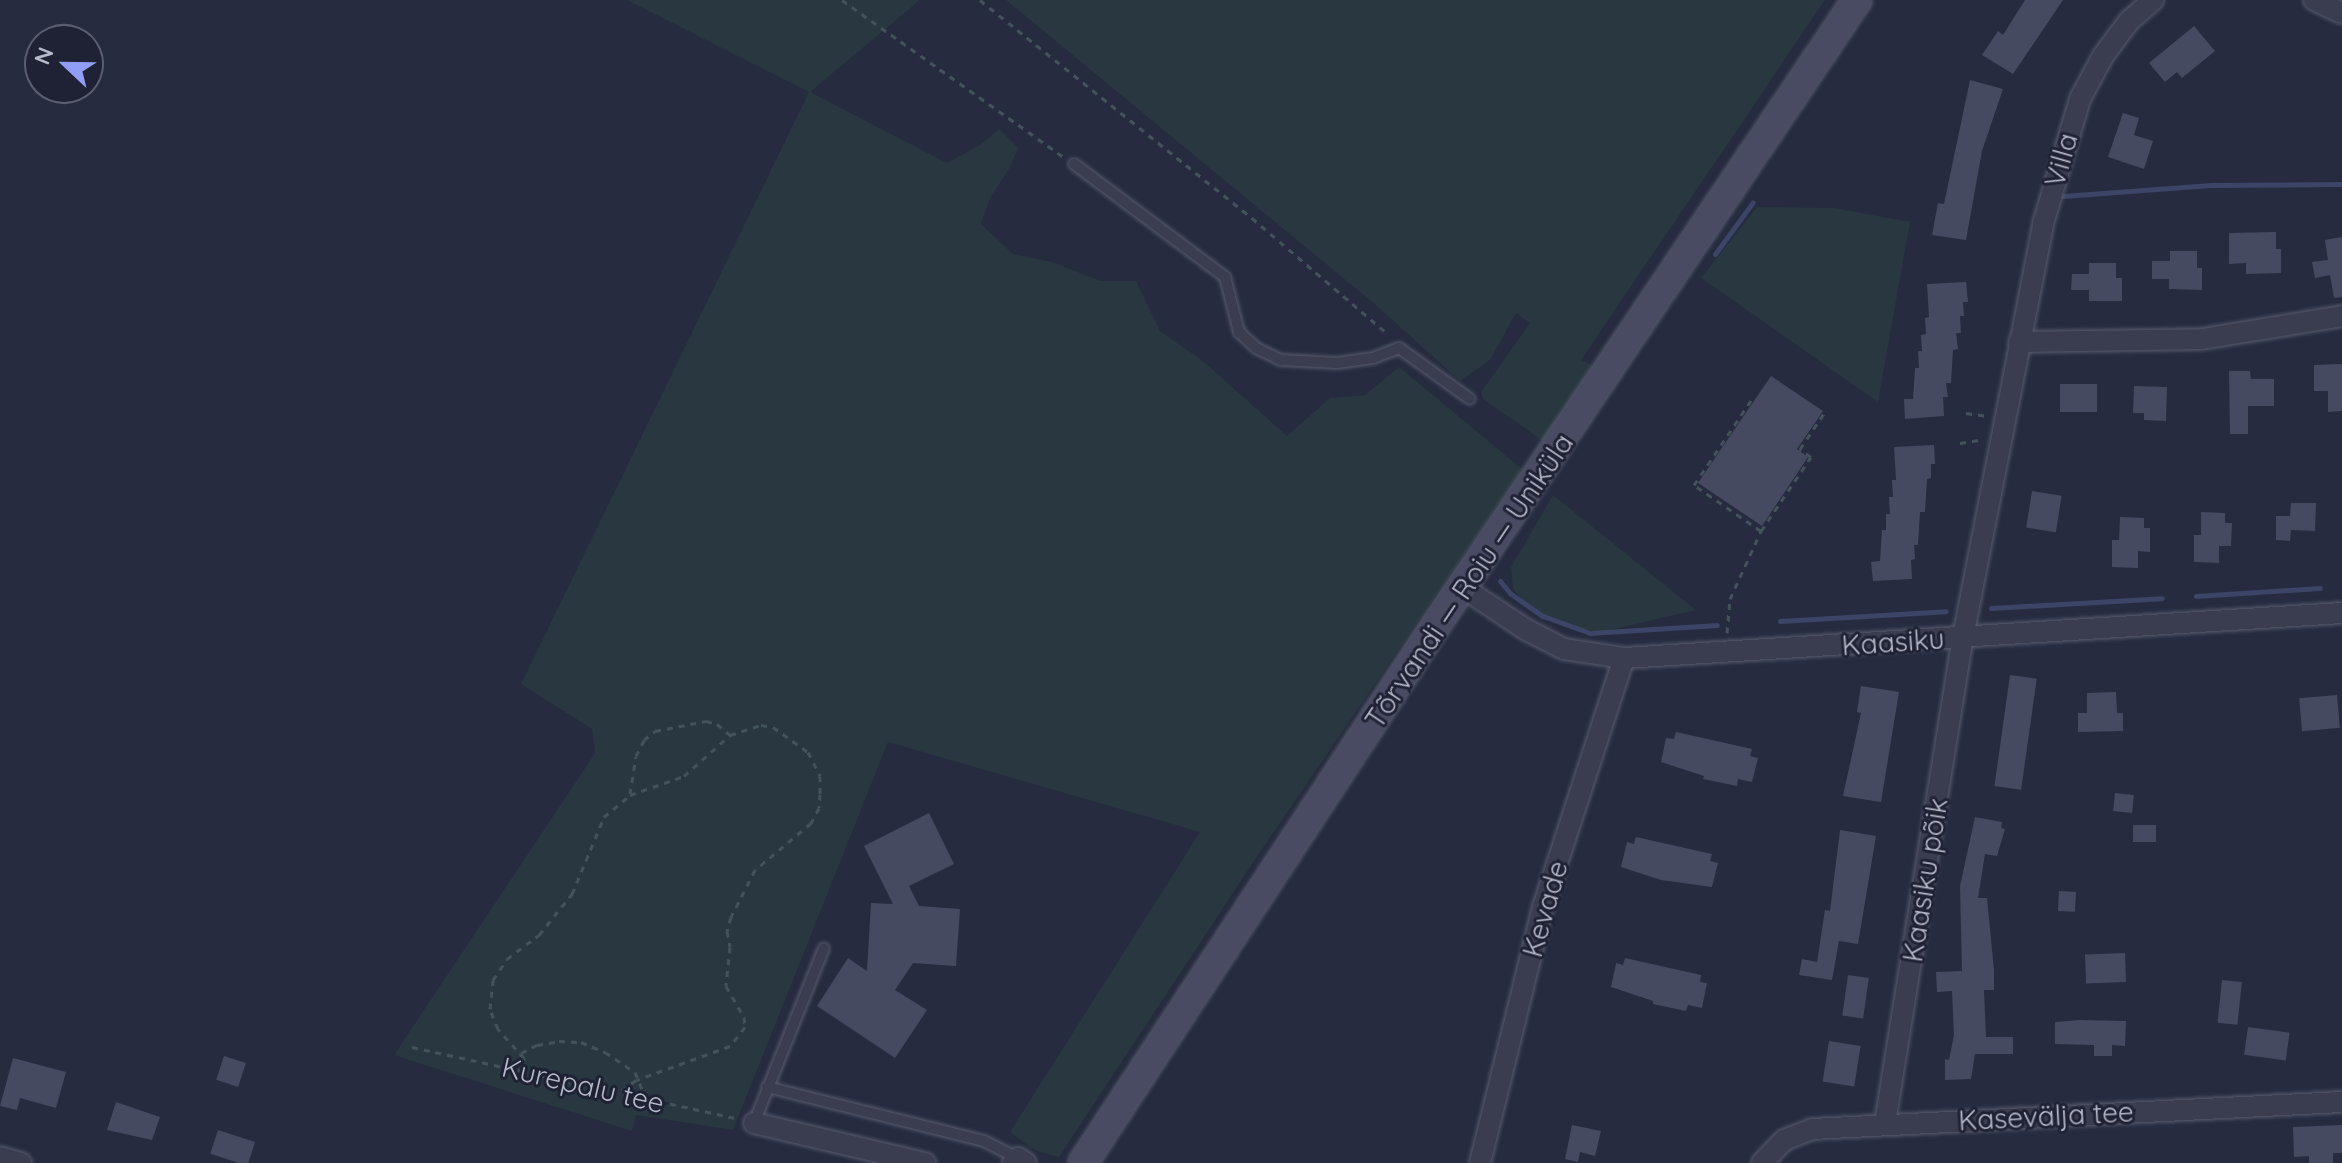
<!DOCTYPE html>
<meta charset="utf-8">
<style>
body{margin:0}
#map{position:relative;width:2342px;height:1163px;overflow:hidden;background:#262b3f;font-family:Quicksand,sans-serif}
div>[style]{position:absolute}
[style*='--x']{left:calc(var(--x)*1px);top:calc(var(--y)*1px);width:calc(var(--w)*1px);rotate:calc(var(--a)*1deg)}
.green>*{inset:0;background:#283740}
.stream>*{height:5px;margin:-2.5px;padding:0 2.5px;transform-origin:2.5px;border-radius:2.5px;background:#3c4467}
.building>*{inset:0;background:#454a61;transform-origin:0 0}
.path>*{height:3px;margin-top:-1.5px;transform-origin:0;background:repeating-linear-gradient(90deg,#43535a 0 6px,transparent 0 12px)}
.roads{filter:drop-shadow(0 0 2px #585b6d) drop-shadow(0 0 2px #585b6d)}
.lane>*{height:10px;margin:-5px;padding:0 5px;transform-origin:5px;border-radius:5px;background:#3a3d4f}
.street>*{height:20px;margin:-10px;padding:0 10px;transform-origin:10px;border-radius:10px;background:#3a3d4f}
.secondary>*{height:28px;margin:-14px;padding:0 14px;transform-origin:14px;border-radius:14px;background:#484b62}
span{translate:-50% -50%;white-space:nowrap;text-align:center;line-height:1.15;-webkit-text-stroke:6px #1f2234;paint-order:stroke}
.street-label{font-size:28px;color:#b6b9ca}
.north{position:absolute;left:24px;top:24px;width:80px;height:80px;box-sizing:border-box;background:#1f2234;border:2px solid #5b5e70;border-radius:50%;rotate:292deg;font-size:22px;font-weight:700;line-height:32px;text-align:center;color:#b6b9ca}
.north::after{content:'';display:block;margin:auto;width:28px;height:36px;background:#909ef5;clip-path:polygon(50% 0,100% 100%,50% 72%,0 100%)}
</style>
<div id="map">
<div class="green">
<i style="clip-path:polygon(627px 0,920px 0,810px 92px,947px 163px,980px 145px,999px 129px,1018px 148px,1009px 169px,990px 198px,981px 224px,1013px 254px,1052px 262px,1101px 281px,1136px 281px,1160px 331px,1203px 361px,1287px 436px,1330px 398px,1365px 395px,1399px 367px,1522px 469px,1256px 858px,1059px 1157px,1036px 1151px,1010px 1132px,1200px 832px,888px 742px,733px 1130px,636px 1115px,632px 1131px,394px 1055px,595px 753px,592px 729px,521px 684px,809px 92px)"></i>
<i style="clip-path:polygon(1006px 0,1825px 0,1581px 360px,1596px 367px,1543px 441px,1483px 399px,1481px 392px,1530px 323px,1516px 313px,1490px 360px,1460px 381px,1377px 306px)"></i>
<i style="clip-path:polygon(1757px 207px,1834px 208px,1910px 222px,1878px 402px,1701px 278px)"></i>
<i style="clip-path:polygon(1553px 495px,1696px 610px,1601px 632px,1565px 627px,1534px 614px,1513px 589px,1511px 567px)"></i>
</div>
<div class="stream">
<i style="--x:2063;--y:196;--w:148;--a:-4.3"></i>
<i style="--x:2211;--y:185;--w:131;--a:-0.4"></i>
<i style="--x:1715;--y:254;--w:64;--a:-53.8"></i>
<i style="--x:1500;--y:581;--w:17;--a:50"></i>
<i style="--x:1511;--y:594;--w:39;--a:35"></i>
<i style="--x:1543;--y:616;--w:50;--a:19.9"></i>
<i style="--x:1590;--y:633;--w:127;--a:-3.6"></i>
<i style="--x:2196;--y:596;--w:124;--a:-3.7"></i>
<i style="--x:1991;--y:608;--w:171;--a:-3.3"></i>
<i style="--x:1780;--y:621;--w:166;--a:-3.4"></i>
</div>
<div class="building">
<i style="clip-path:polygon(2025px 0,2063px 0,2013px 74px,1982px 55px,1998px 31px,2003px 35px)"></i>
<i style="clip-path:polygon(2194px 26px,2215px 51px,2182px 78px,2177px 72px,2165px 82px,2149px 63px)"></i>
<i style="clip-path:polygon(1970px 80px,2003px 89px,1982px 151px,1966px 240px,1932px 235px,1938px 203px,1944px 204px)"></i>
<i style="clip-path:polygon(2123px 113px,2139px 118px,2134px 135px,2153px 141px,2144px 169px,2108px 157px)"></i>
<i style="clip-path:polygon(2276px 232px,2276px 249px,2281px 249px,2281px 273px,2246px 274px,2246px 263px,2229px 264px,2229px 233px)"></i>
<i style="clip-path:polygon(2342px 237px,2342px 297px,2334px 298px,2330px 275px,2315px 278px,2312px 262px,2328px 260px,2325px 240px)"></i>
<i style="clip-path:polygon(2170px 251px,2197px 251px,2197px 268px,2202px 268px,2202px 290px,2169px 289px,2169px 279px,2152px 279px,2152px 261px,2170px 261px)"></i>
<i style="clip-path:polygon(2089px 263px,2116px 263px,2116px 278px,2122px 278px,2122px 301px,2089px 301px,2089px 290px,2071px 290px,2072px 274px,2089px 274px)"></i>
<i style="clip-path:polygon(1966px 282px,1968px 302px,1963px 302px,1964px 316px,1960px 316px,1961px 333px,1956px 333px,1958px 349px,1953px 350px,1951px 383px,1946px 383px,1948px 397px,1943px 397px,1944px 416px,1905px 419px,1904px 399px,1913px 399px,1915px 368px,1919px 368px,1918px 351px,1922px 351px,1921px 335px,1926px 334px,1925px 318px,1929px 317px,1927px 284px)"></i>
<i style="clip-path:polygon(2342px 364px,2342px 411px,2328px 412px,2328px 391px,2314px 391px,2314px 365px)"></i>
<i style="clip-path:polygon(2229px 371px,2250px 371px,2251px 379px,2274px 379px,2274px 406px,2248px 406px,2248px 434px,2230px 434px)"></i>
<i style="clip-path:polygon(1771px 376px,1823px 411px,1797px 449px,1808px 457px,1762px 526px,1698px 483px)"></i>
<i style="left:2060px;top:384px;width:37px;height:28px"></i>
<i style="clip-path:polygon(2134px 386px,2167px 387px,2166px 421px,2144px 420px,2144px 413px,2133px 413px)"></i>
<i style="clip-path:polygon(1934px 445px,1935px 464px,1931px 464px,1931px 478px,1927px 479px,1925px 512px,1920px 512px,1918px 545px,1914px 545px,1915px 559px,1911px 560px,1912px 579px,1873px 581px,1871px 562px,1880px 561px,1882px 530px,1886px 530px,1886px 514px,1890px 514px,1889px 497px,1893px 497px,1892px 480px,1896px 480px,1894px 447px)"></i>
<i style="left:2032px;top:491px;width:30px;height:37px;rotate:9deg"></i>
<i style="clip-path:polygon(2291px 503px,2316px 503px,2315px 531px,2291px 530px,2290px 541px,2276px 540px,2276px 516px,2290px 516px)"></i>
<i style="clip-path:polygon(2201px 512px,2225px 513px,2225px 523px,2232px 523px,2231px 546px,2219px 546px,2219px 563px,2194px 562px,2194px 535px,2201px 535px)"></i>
<i style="clip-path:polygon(2120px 517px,2144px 518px,2144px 528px,2150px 528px,2150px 552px,2138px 551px,2138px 568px,2112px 567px,2112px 540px,2119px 540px)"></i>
<i style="left:2010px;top:675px;width:27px;height:112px;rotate:8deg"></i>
<i style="clip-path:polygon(1861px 686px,1899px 692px,1881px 802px,1843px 796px,1861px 713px,1857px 712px)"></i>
<i style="clip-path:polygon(2116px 692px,2117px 713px,2123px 713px,2123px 731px,2078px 732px,2078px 713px,2087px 713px,2087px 693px)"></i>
<i style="left:2337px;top:695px;width:33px;height:38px;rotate:85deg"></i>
<i style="clip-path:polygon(1676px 732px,1752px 749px,1750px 756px,1758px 758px,1752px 782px,1738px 779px,1737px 786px,1703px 779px,1704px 776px,1661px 762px,1666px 738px,1674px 739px)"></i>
<i style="left:2115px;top:793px;width:19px;height:18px;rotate:6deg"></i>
<i style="clip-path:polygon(929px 813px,954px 864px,909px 886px,919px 906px,960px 909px,956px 966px,913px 963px,895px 990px,927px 1010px,895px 1058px,817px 1006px,848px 958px,867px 971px,871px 903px,893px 904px,864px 846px)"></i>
<i style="clip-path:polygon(1975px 817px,2002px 822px,2001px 828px,2005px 829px,1997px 856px,1985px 854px,1978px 898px,1987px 898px,1994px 970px,1994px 990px,1984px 990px,1986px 1037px,2013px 1037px,2013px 1054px,1975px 1054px,1971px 1079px,1945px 1080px,1945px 1059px,1949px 1060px,1954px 1035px,1952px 991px,1937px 992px,1936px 972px,1962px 971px,1960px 886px)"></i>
<i style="left:2156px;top:825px;width:17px;height:23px;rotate:90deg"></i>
<i style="clip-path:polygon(1840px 830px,1876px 836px,1858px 944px,1839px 941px,1832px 980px,1799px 975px,1802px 959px,1817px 962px,1825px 910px,1830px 911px)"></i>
<i style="clip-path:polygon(1636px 837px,1712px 854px,1710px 861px,1718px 863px,1712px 887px,1661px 880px,1621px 867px,1627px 842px,1634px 844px)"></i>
<i style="left:2059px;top:891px;width:17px;height:20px;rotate:3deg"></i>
<i style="left:2125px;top:953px;width:29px;height:40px;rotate:88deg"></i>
<i style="clip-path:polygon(1625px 958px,1701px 975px,1700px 982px,1707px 983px,1702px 1008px,1688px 1005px,1686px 1011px,1653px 1004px,1653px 1001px,1611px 987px,1616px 963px,1623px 965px)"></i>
<i style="left:1848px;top:975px;width:21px;height:41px;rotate:8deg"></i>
<i style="left:2222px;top:980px;width:20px;height:43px;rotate:6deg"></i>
<i style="clip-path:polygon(2080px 1020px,2126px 1021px,2125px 1046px,2112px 1045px,2112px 1056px,2094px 1056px,2094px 1045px,2055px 1044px,2055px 1022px)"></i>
<i style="left:2248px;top:1027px;width:42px;height:28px;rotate:8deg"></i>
<i style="left:1829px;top:1041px;width:32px;height:41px;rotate:9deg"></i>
<i style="left:224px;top:1056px;width:23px;height:25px;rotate:18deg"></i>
<i style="clip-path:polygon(13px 1058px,66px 1072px,56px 1108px,20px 1098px,17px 1110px,0 1106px)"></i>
<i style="clip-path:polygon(116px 1102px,160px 1117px,152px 1140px,107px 1130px)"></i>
<i style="clip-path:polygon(1572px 1125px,1601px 1131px,1595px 1156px,1580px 1152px,1578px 1162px,1565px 1159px)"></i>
<i style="clip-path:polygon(2342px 1125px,2342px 1153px,2333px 1153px,2333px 1163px,2309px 1163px,2309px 1156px,2294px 1157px,2293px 1127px)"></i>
<i style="left:218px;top:1130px;width:39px;height:25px;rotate:18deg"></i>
</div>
<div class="path">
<i style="--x:842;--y:0;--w:272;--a:35.3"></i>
<i style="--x:980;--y:0;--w:349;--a:38.7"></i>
<i style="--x:1252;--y:218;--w:180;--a:40.5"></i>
<i style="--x:1966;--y:413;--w:22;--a:8"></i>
<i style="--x:1960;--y:443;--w:24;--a:-9"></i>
<i style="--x:1761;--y:531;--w:89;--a:-56"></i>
<i style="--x:1811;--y:457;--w:14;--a:-144"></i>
<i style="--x:1800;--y:449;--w:48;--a:-56"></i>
<i style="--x:1727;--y:633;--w:34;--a:-85"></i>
<i style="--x:1730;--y:599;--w:75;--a:-65.5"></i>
<i style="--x:1761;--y:531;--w:81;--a:-145.5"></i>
<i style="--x:1694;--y:485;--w:104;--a:-56"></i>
<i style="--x:630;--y:794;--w:38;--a:-81"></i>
<i style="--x:636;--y:756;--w:18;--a:-63"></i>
<i style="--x:644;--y:740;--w:14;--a:-39"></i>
<i style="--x:655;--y:731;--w:52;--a:-11.1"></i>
<i style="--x:706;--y:721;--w:11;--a:15"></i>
<i style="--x:717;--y:724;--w:17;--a:40"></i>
<i style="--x:412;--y:1047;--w:331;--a:12.4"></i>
<i style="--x:521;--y:1053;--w:18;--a:-27"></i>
<i style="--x:537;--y:1045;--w:22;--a:-10"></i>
<i style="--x:559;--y:1041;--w:22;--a:3"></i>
<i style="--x:581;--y:1042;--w:26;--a:23"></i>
<i style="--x:605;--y:1052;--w:36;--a:34"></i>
<i style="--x:635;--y:1072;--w:31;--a:68"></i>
<i style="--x:524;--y:1072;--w:14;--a:-90"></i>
<i style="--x:524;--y:1058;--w:39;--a:-132"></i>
<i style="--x:498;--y:1029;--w:22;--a:-112"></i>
<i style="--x:490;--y:1009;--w:29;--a:-84"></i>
<i style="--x:493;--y:980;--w:25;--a:-56"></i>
<i style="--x:507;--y:959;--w:40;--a:-37"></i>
<i style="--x:539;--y:935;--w:53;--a:-51.2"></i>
<i style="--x:572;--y:894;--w:83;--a:-67.4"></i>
<i style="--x:604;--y:817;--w:34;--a:-40"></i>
<i style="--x:630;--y:795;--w:57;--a:-19.4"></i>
<i style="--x:684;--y:776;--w:62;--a:-41.7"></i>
<i style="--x:730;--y:735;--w:33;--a:-18"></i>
<i style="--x:761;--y:725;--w:12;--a:9"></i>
<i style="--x:773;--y:727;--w:43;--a:35.5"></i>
<i style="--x:808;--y:752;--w:27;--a:63"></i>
<i style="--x:820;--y:776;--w:18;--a:90"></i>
<i style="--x:820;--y:794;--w:14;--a:94"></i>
<i style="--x:819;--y:808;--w:17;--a:118"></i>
<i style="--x:811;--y:823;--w:73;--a:140"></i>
<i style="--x:755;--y:870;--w:53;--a:117.1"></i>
<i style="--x:731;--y:917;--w:15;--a:106"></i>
<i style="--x:727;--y:931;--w:16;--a:79"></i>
<i style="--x:730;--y:947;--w:39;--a:96"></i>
<i style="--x:726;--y:986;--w:36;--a:60"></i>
<i style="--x:744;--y:1017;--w:10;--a:84"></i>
<i style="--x:745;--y:1027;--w:24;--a:128"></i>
<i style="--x:730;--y:1046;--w:100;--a:160.1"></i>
<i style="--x:636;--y:1080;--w:24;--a:144"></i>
</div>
<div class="roads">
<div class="lane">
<i style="--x:1074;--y:164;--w:189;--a:36.8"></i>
<i style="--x:1225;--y:277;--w:57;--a:75.7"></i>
<i style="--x:1239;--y:332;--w:23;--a:43"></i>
<i style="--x:1256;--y:348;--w:28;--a:26"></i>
<i style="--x:1281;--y:360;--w:56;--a:3.1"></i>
<i style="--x:1337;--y:363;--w:36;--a:-8"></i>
<i style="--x:1373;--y:358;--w:28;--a:-21"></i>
<i style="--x:1399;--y:348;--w:87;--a:35.7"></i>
<i style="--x:767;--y:1087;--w:224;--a:14"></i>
<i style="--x:984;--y:1141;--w:38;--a:27"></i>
<i style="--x:754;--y:1123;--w:188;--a:-68.2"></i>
</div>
<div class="street">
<i style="--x:2314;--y:0;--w:31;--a:25"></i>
<i style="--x:2019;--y:342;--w:183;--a:-0.9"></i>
<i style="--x:2202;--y:339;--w:142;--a:-9.3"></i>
<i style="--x:1462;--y:587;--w:76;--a:33.7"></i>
<i style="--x:1525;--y:629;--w:44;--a:27.1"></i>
<i style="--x:1564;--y:649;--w:61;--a:8.5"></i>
<i style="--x:1624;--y:658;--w:719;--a:-3.59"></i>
<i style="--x:754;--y:1123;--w:176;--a:13.2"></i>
<i style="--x:1885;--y:1123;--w:492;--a:-80.9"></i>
<i style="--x:1963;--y:637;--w:421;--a:-79"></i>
<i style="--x:2043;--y:224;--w:130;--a:-73.5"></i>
<i style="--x:2080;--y:99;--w:49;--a:-61.9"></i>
<i style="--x:2103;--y:56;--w:44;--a:-53.4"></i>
<i style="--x:2129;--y:21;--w:32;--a:-41"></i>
<i style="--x:0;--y:1157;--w:22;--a:16"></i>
<i style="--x:1013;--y:1163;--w:7;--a:-45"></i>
<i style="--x:1018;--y:1158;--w:9;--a:32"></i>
<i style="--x:1480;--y:1163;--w:264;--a:-76.2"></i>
<i style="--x:1543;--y:907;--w:262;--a:-72"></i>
<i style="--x:1762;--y:1163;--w:32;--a:-46"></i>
<i style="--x:1784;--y:1140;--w:30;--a:-21"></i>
<i style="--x:1812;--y:1129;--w:531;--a:-2.92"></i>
</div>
<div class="secondary">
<i style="--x:1083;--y:1163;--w:647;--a:-56.73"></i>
<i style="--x:1438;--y:622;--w:750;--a:-56.03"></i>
</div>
</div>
<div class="street-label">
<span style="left:2061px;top:160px;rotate:-74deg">Villa</span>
<span style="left:1469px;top:581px;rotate:-56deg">Tõrvandi — Roiu — Uniküla</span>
<span style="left:1893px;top:642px;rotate:-4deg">Kaasiku</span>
<span style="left:1925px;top:880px;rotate:-81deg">Kaasiku põik</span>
<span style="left:1545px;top:909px;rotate:-74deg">Kevade</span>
<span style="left:583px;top:1085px;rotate:13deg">Kurepalu tee</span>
<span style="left:2046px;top:1116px;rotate:-3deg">Kasevälja tee</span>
</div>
<div class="north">N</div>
</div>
